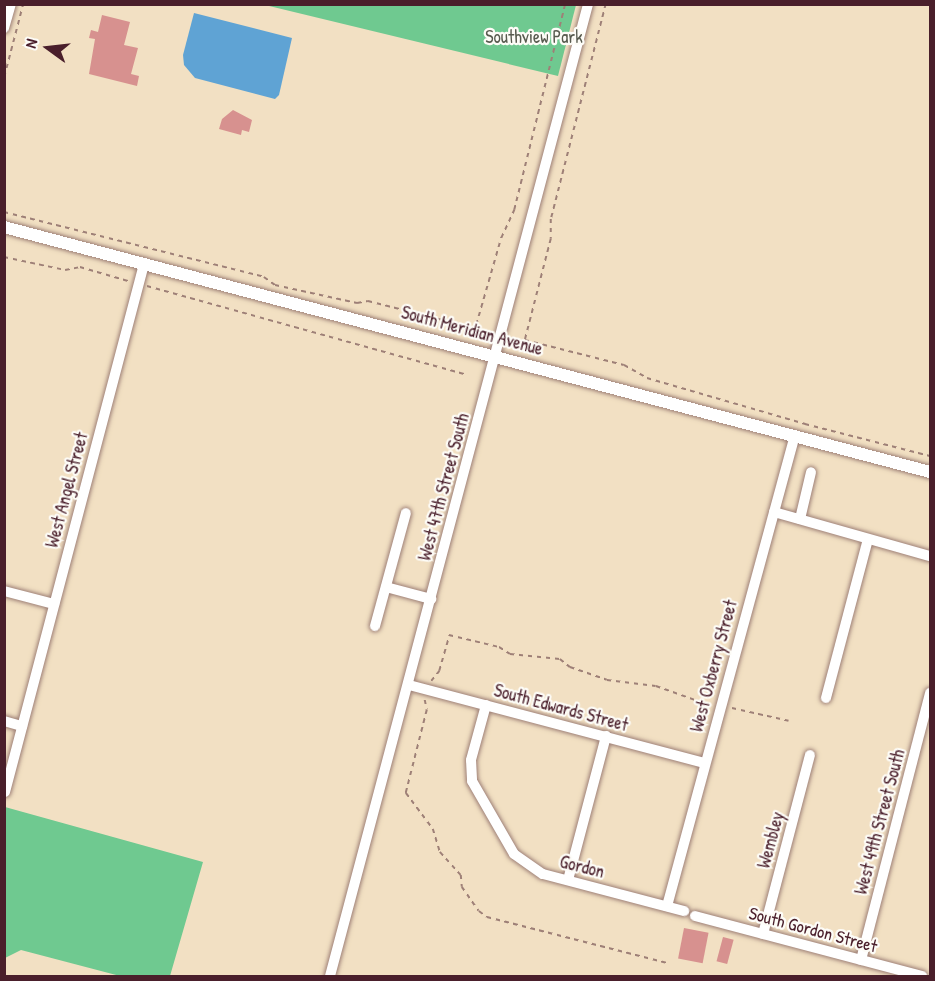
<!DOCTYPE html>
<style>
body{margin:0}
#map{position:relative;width:935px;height:981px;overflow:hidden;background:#f2e0c3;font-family:"Patrick Hand",sans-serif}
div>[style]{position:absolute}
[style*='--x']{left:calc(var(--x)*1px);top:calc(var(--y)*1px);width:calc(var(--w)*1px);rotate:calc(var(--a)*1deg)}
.green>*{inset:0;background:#6fc990}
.water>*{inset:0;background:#5fa3d4}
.building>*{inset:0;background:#d7918f;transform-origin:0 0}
.path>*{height:1.5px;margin-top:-0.75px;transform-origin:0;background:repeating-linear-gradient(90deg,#9e8077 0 4.5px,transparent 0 9px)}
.roads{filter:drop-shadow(0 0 2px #9e8077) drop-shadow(0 0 2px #9e8077)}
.minor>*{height:10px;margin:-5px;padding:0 5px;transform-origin:5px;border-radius:5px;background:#fff}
.major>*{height:12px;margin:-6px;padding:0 6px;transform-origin:6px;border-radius:6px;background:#fff}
span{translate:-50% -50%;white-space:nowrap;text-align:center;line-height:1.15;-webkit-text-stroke:4.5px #fdfcf7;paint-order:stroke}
.park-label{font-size:18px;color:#575a4e}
.street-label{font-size:18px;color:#4a1f2b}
.frame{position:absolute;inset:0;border:6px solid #4a1f2b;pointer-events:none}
.north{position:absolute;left:18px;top:18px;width:60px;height:60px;-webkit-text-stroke:4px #fdfcf7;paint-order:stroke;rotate:285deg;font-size:16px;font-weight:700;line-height:24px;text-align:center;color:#4a1f2b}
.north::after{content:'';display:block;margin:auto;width:21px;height:27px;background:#4a1f2b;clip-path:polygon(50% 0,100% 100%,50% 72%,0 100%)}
</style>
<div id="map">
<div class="green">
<i style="clip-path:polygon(265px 5px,576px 5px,558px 76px)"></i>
<i style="clip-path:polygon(5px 807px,203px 862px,170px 976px,120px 976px,21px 950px,5px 958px)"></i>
</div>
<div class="water">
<i style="clip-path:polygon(194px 13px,292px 38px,279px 95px,275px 99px,195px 78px,184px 65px,183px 55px)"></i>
</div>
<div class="building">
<i style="clip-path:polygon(102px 15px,130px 22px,124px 45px,138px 48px,131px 74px,139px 76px,137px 86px,89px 74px,95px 39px,89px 38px,91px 30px,98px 32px)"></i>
<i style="clip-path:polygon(233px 110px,252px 120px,249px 132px,242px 130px,241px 135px,219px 129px,222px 119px)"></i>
<i style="left:684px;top:928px;width:25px;height:31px;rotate:11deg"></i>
<i style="left:723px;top:937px;width:11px;height:25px;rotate:15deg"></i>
</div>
<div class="path">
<i style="--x:606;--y:4;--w:222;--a:104.3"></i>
<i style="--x:551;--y:219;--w:20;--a:90"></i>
<i style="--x:551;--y:239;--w:104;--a:104.4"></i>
<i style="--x:525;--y:340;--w:102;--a:14.2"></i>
<i style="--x:624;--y:365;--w:26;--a:29"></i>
<i style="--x:647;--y:378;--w:165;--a:16.2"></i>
<i style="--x:805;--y:424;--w:129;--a:14.4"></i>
<i style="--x:4;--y:77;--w:75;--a:-75.4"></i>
<i style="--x:4;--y:212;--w:268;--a:14"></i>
<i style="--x:264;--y:277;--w:14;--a:36"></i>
<i style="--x:275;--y:285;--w:84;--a:12.4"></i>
<i style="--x:357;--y:303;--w:11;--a:-10"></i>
<i style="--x:368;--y:301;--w:110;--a:14.2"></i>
<i style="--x:4;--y:257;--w:62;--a:12"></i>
<i style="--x:65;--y:270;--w:15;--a:-11"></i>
<i style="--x:80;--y:267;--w:50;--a:16.3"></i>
<i style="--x:147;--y:286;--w:329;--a:15.5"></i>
<i style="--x:476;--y:325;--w:91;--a:-74"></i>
<i style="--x:501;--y:238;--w:31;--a:-65"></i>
<i style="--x:514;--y:210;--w:212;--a:-76.1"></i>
<i style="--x:431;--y:681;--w:13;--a:-51"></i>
<i style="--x:439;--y:671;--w:37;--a:-74"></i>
<i style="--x:449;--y:635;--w:51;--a:13.5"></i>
<i style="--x:499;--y:647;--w:13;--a:32"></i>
<i style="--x:510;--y:654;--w:50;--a:5.7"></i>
<i style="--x:560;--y:659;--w:13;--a:39"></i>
<i style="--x:570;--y:667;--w:39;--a:19"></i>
<i style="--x:607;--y:680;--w:49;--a:7"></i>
<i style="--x:656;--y:686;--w:59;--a:19.7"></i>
<i style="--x:425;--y:700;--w:10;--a:79"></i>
<i style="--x:427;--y:710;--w:86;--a:104.2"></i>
<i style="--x:406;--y:793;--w:45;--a:53.1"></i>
<i style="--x:433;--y:829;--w:24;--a:73"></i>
<i style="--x:440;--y:852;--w:31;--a:48"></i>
<i style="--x:461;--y:875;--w:12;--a:85"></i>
<i style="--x:462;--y:887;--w:29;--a:55"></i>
<i style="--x:479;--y:911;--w:10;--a:37"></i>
<i style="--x:487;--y:917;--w:186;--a:14.3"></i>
<i style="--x:732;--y:708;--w:58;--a:12.8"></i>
</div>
<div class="roads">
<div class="minor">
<i style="--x:4;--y:28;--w:25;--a:-74"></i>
<i style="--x:774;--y:512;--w:162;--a:15.8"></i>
<i style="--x:800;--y:519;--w:48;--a:-76.8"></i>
<i style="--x:386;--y:587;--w:47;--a:14.9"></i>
<i style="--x:4;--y:591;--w:52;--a:14.6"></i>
<i style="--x:375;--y:626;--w:117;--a:-74.7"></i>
<i style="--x:409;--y:685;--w:305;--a:14.8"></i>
<i style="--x:826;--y:698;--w:164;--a:-75.2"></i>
<i style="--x:486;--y:705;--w:57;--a:105.3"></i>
<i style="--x:471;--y:760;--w:21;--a:87"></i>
<i style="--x:472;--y:781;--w:84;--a:60.1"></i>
<i style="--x:514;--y:854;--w:35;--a:35"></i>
<i style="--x:543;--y:874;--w:146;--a:14.7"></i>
<i style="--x:4;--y:721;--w:19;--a:16"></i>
<i style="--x:5;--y:792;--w:546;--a:-75.25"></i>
<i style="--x:568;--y:880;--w:149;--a:-75.2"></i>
<i style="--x:667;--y:906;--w:487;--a:-74.8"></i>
<i style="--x:695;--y:916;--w:235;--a:14.8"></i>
<i style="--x:763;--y:934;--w:185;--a:-75.3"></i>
<i style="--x:861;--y:960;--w:276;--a:-75.5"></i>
<i style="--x:330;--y:976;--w:1006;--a:-75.13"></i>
</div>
<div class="major">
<i style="--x:4;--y:227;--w:958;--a:14.82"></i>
</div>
</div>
<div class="park-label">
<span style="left:534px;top:37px">Southview Park</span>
</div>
<div class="street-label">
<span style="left:472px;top:331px;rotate:15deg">South Meridian Avenue</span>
<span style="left:444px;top:487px;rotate:-75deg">West 47th Street South</span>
<span style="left:67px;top:490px;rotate:-75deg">West Angel Street</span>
<span style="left:714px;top:666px;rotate:-75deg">West Oxberry Street</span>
<span style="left:561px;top:708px;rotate:15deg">South Edwards Street</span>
<span style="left:880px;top:822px;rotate:-75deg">West 49th Street South</span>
<span style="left:771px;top:840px;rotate:-75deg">Wembley</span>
<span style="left:582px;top:867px;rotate:14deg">Gordon</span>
<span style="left:813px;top:930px;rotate:15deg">South Gordon Street</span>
</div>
<div class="frame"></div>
<div class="north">N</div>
</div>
